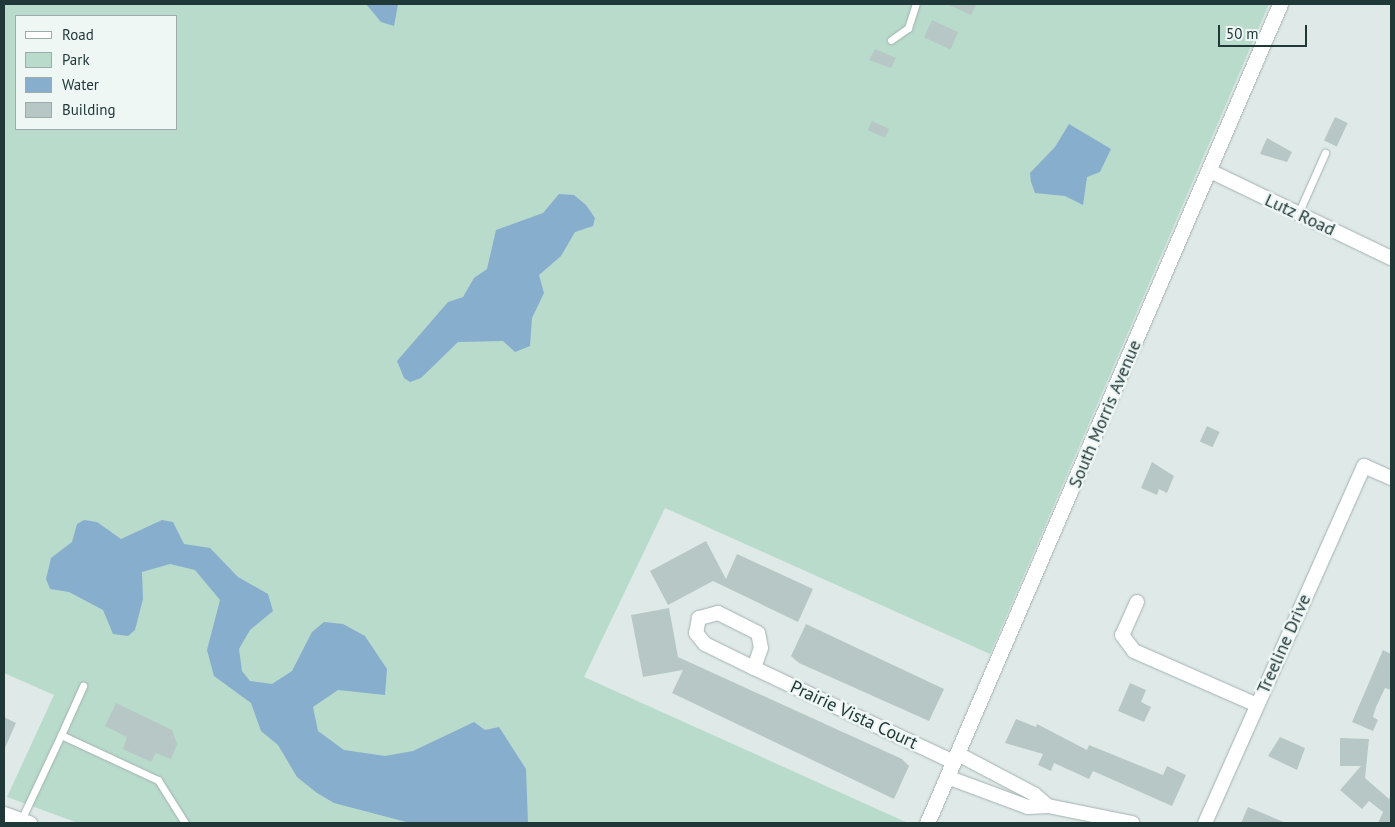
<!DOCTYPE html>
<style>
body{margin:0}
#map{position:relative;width:1395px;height:827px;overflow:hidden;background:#dfeae8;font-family:"PT Sans",sans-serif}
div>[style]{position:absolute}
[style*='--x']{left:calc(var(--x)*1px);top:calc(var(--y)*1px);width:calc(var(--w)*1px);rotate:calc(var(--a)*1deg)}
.green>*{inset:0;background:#b8dbcc}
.water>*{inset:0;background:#88aece}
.building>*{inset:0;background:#b7c7c5;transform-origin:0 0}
.roads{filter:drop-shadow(0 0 1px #a2b1b0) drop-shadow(0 0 1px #a2b1b0)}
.lane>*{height:7px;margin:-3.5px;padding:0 3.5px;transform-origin:3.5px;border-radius:3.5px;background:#fff}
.street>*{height:14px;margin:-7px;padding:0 7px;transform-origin:7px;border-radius:7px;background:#fff}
.secondary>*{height:15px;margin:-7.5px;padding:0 7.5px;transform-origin:7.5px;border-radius:7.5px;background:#fff}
span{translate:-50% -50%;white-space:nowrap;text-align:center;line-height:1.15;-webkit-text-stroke:5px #eff7f5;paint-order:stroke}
.street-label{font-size:18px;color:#213839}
.frame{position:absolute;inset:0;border:5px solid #213839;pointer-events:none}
.legend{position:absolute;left:15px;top:15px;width:162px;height:115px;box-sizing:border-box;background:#eff7f5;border:1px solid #9dabaa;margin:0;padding:6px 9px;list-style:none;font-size:15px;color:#213839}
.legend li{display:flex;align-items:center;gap:10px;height:25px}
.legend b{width:25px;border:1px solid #9dabaa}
.scale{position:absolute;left:1218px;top:25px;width:89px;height:22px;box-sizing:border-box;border:2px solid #213839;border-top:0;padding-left:6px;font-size:15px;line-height:18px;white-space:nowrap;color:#213839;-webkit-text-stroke:4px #eff7f5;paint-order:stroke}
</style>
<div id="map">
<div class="green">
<i style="clip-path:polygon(evenodd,4px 4px,1269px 4px,990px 654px,665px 508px,584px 677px,908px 823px,78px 823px,7px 797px,54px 695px,4px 673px,4px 4px,16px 16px,176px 16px,176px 129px,16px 129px,16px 16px)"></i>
</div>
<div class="water">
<i style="clip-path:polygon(366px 4px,398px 4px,394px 26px,381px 22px)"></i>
<i style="clip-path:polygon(1069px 124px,1111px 149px,1100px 172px,1087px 177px,1083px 205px,1065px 196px,1035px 193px,1031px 182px,1030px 173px,1055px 147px)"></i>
<i style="clip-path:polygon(559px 194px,574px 195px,586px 205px,595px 218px,593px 226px,575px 232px,561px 256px,539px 275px,544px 293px,532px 318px,530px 346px,515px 352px,503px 341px,458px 342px,421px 378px,410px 382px,404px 378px,397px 361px,448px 302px,463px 297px,474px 278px,487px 269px,496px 230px,543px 213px)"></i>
<i style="clip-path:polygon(84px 520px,97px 522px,121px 539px,162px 520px,173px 522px,184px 544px,210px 548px,238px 577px,268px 594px,273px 611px,250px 630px,239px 649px,242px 671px,250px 681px,272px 684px,292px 671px,312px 632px,324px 622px,343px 624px,365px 636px,387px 669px,385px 695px,338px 690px,313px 707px,318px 731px,344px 750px,385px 756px,413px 751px,474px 722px,485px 730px,499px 727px,526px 769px,528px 823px,410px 823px,334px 803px,317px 793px,297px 777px,278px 745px,261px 731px,251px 703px,214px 676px,207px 650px,220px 600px,195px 570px,170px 564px,142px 572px,143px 599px,135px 630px,128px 636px,113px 634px,103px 610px,69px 592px,50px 589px,46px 579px,51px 558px,72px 542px,77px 524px)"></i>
</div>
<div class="building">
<i style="clip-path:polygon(947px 4px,977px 4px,971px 15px)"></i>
<i style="left:932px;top:20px;width:29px;height:19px;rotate:25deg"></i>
<i style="clip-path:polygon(875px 49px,896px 58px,891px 68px,869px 60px)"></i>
<i style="left:1335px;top:117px;width:14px;height:26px;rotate:25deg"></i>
<i style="left:872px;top:121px;width:19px;height:10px;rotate:25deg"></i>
<i style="clip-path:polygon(1267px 138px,1292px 152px,1287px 162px,1260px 154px)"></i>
<i style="left:1207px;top:426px;width:14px;height:17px;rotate:25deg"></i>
<i style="clip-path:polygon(1152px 462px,1174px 476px,1167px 493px,1159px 489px,1157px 495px,1141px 488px)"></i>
<i style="clip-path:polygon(706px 541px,726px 579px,737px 554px,813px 589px,798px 622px,713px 581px,668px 605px,650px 571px)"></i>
<i style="clip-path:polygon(669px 608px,678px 657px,902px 759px,909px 766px,894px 799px,672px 693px,683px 670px,643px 677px,631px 615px)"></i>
<i style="clip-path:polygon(806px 624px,944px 689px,929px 721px,799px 663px,791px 656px)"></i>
<i style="clip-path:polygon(1383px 650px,1391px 654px,1391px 690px,1385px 688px,1376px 707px,1373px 717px,1378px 720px,1373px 731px,1352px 722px)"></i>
<i style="clip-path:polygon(1130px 683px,1146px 690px,1141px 702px,1151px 707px,1144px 722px,1118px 711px)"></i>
<i style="clip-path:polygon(116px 703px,172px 730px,177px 744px,171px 759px,156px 753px,151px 762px,123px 749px,127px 737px,105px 726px)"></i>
<i style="clip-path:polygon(4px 717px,16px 723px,4px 750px)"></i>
<i style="clip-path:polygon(1016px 719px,1036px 727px,1037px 724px,1087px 750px,1089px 745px,1163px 775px,1167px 766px,1186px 775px,1172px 806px,1093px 771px,1089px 779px,1054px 763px,1051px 771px,1038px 765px,1043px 754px,1005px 743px)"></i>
<i style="clip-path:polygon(1280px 737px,1305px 748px,1297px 770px,1268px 756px)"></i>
<i style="clip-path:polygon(1340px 738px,1369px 739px,1365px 778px,1389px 799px,1391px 795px,1391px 823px,1378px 823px,1383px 812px,1369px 801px,1362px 809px,1340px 790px,1361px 766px,1340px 766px)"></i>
<i style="clip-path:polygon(1248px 807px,1286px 823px,1241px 823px)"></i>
</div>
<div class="roads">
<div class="lane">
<i style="--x:891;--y:40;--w:21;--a:-35"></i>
<i style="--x:908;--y:28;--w:25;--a:-72"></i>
<i style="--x:1298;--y:214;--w:67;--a:-66.1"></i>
<i style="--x:61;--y:735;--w:54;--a:-65.8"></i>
<i style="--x:21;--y:820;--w:94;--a:-64.8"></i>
<i style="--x:61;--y:735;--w:107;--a:24.9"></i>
<i style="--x:158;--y:780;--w:51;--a:57.9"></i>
</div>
<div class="street">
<i style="--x:1210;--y:171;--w:201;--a:25.7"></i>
<i style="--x:1137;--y:602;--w:36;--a:114"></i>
<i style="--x:1122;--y:635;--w:20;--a:53"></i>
<i style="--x:1134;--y:651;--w:134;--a:23.7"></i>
<i style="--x:754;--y:668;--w:21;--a:-71"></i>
<i style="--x:761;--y:648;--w:15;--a:-101"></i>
<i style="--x:758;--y:633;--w:45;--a:-153.4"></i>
<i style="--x:718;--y:613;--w:20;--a:165"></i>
<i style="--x:699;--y:618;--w:15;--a:101"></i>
<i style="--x:696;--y:633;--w:14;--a:51"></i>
<i style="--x:705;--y:644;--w:55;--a:26.1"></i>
<i style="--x:754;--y:668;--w:221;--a:25.2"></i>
<i style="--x:958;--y:754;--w:86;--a:27.8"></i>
<i style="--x:1034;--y:794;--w:18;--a:41"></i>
<i style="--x:947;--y:777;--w:86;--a:20.3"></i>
<i style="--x:1028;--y:807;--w:20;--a:-3"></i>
<i style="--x:1048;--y:806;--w:86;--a:11.4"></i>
<i style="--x:1205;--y:823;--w:391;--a:-66"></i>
<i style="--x:1364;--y:466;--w:30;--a:24"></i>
</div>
<div class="secondary">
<i style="--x:4;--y:814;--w:27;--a:20"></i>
<i style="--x:927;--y:823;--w:892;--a:-66.68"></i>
</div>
</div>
<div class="street-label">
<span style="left:1300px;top:215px;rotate:25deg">Lutz Road</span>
<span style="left:1105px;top:414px;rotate:-67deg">South Morris Avenue</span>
<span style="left:1284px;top:644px;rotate:-66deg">Treeline Drive</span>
<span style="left:854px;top:715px;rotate:25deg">Prairie Vista Court</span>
</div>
<div class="frame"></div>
<ul class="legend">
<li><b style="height:6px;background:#fff"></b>Road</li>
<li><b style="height:14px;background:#b8dbcc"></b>Park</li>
<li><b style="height:14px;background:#88aece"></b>Water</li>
<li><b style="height:14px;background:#b7c7c5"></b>Building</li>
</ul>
<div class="scale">50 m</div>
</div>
